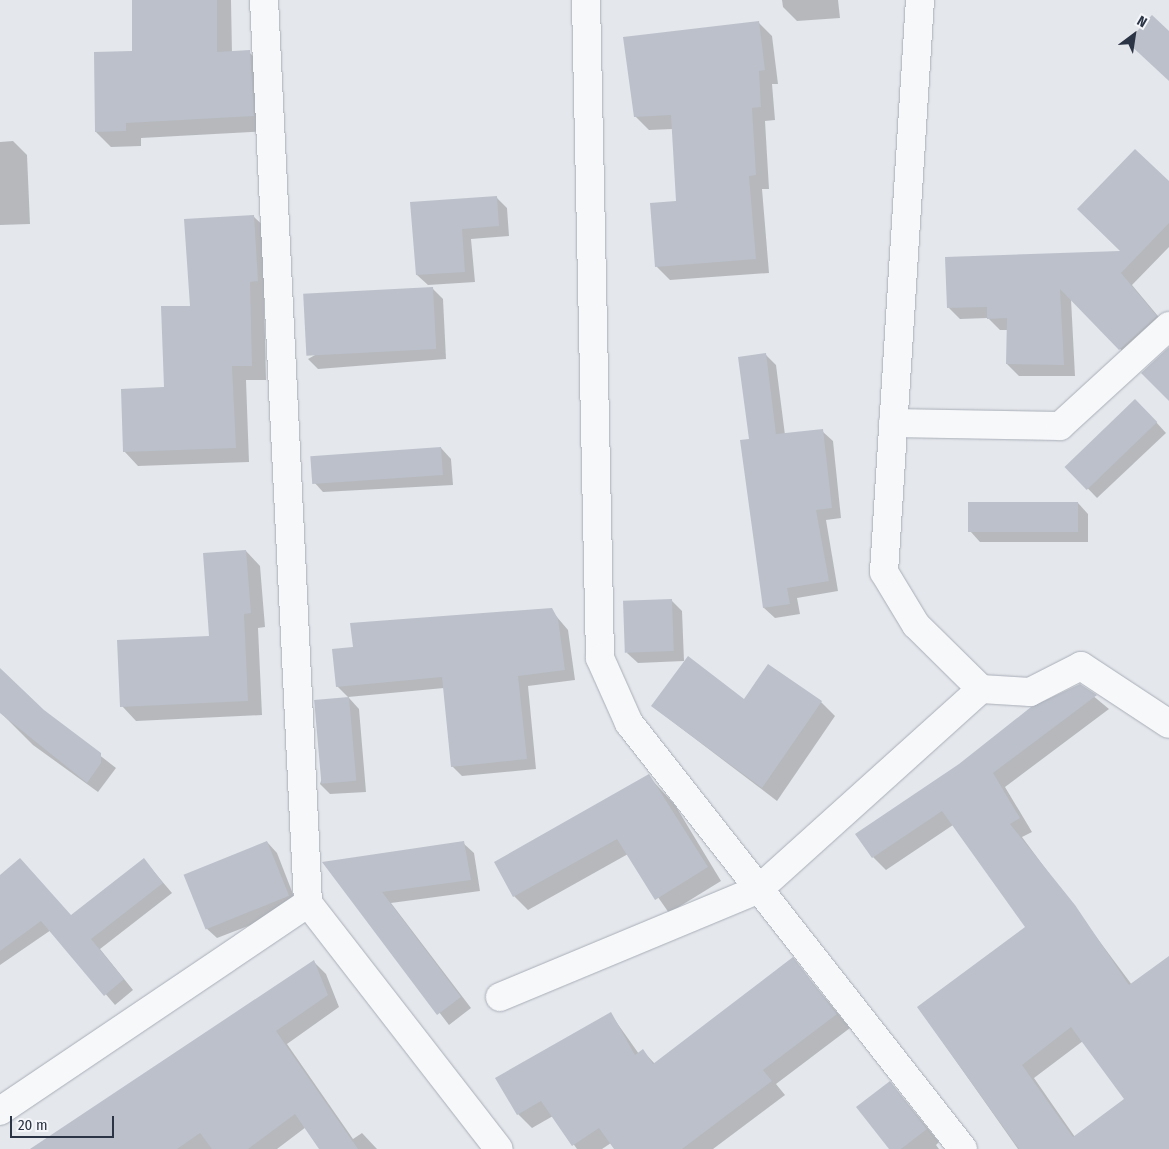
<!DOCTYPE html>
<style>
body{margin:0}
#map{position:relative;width:1169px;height:1149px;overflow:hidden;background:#e4e7ec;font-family:"Fira Sans Condensed",sans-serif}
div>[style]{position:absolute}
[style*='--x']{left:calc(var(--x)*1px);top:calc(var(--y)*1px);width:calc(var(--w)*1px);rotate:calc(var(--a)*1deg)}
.shadow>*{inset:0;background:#0003}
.building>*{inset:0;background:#bbc0ca;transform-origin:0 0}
.roads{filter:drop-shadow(0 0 1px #a9aeb7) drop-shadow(0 0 1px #a9aeb7)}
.minor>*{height:28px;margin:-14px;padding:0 14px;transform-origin:14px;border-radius:14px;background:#f7f8fa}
span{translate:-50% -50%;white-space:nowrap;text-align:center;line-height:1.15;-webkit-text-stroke:4.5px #f4f6f9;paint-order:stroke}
.north{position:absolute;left:1109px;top:10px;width:50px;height:50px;-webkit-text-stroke:4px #f4f6f9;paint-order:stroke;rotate:31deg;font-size:14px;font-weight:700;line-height:20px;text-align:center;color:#2b3445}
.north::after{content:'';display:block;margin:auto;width:18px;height:22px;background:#2b3445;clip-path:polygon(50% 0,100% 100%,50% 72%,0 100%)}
.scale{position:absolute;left:10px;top:1116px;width:104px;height:22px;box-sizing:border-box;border:2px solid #2b3445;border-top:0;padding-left:6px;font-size:15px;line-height:18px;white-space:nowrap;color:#2b3445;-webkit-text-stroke:4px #f4f6f9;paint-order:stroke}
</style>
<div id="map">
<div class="shadow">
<i style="clip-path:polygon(132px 0,231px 0,232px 53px,249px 52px,264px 67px,268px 131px,141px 138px,141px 146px,111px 147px,96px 132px,133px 52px)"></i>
<i style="clip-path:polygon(782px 0,838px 0,840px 18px,797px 21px,783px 7px)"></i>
<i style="clip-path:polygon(758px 22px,772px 36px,778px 84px,772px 84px,775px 120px,765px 121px,769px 189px,762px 189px,769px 273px,670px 280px,656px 266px,678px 202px,673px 129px,649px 130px,635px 116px)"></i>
<i style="clip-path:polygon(13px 141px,27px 155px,30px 224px,0 225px,0 142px)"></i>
<i style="clip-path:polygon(1169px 183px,1169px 247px,1132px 285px,1168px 328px,1132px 361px,1071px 299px,1075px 376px,1019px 376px,1007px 364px,1008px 330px,1000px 330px,988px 318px,960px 319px,948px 307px,1123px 252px)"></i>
<i style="clip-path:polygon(497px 198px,507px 208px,509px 236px,471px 239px,475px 282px,428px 285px,417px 275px,411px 203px)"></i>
<i style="clip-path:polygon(253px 216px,268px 230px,272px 295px,264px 295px,266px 380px,246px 380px,249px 462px,138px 466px,124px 451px,166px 389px,191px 307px)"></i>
<i style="clip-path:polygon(432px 288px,443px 299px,446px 359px,318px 369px,308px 359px)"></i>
<i style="clip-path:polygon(766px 355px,776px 365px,785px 435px,822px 431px,833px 441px,841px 518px,826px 520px,838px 591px,797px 598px,800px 614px,775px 618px,764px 608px,741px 441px,750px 440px)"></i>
<i style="clip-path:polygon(1146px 411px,1166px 433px,1097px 498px,1071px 471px)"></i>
<i style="clip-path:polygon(441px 448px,451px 459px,453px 485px,323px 492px,313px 481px)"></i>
<i style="clip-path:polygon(1078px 503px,1088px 514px,1088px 542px,980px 542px,970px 531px)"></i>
<i style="clip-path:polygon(246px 551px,260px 566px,265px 627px,258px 628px,262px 715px,136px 721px,122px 706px,211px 637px)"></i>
<i style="clip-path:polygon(671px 600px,682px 611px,684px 661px,638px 663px,627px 653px)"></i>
<i style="clip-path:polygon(551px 610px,568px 630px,575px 680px,528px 686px,536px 769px,462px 776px,452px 766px,444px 688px,348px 697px,337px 686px,354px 648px)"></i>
<i style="clip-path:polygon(0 670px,43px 711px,116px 768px,98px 792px,33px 745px,0 712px)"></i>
<i style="clip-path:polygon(evenodd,1080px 685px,1109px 709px,1005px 787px,1032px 832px,1022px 837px,1132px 985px,1169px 957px,1169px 1149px,1018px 1149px,918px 1007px,1027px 927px,953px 825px,886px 870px,873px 857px,1080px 685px,1083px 1041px,1125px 1099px,1075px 1137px,1034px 1078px,1083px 1041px)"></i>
<i style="clip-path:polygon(349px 698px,359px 709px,366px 792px,330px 794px,320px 784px)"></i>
<i style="clip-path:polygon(745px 701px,821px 702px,835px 716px,777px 801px,652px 706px)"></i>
<i style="clip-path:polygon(651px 779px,675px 805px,721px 881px,669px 913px,628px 854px,528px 910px,514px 896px)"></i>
<i style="clip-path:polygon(267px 842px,277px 853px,298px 907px,217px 938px,206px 928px)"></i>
<i style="clip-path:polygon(463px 843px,474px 853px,480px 891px,391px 903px,471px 1008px,449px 1025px,324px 863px)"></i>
<i style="clip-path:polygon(144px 860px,172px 893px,100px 949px,133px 990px,115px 1005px,51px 930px,0 965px,0 876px,72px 916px)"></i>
<i style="clip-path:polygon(793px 959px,850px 1028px,776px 1084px,785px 1095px,713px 1149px,616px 1149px,611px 1143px,602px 1149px,577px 1149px,553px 1116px,532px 1128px,518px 1114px,610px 1013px,639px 1054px,643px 1051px,655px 1064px)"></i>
<i style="clip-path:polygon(314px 962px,326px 974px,339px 1007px,287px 1044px,353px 1139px,362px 1133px,377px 1149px,321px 1149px,306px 1127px,277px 1149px,34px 1149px)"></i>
<i style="clip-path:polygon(890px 1082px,939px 1142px,936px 1145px,939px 1149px,890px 1149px)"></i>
</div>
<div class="building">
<i style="clip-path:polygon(132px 0,217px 0,217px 52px,250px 50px,254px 116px,126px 123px,126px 131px,95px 132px,94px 52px,132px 51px)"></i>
<i style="clip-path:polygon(1152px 15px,1169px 31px,1169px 81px,1127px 42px)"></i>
<i style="clip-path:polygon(759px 21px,765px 70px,759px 71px,761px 107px,752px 108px,756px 175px,749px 176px,756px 259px,655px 267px,650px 203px,676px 201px,671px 115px,634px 117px,623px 37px)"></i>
<i style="clip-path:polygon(1135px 149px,1169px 181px,1169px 223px,1121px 273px,1157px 316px,1119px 350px,1060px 289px,1064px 365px,1006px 364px,1007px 318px,987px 319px,987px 307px,947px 308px,945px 257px,1120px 251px,1077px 209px)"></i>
<i style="clip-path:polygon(497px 196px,499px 226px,462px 229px,465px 272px,416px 275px,410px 202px)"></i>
<i style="clip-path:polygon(254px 215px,258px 281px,250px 282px,252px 366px,232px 366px,236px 448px,123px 452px,121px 389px,164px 387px,161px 306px,190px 306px,184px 219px)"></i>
<i style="left:433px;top:287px;width:62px;height:130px;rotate:87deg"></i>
<i style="clip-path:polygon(1169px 347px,1169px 401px,1141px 373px)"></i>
<i style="clip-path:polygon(766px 353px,776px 434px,823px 429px,832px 508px,816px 510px,829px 581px,787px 588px,790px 604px,763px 608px,740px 440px,749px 439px,738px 357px)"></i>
<i style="left:1135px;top:399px;width:32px;height:98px;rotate:46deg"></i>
<i style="left:441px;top:447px;width:28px;height:131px;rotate:86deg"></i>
<i style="left:968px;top:502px;width:110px;height:30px"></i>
<i style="clip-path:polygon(246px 550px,251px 613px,244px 614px,248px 701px,120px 707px,117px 640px,209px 636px,203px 553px)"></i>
<i style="left:672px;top:599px;width:52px;height:49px;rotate:88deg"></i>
<i style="clip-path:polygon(552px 608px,558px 619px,565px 670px,518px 676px,527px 759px,451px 767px,442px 677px,336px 687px,332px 649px,353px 647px,350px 623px)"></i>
<i style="clip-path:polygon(688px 656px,744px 699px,768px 664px,822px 701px,762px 788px,651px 706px)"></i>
<i style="clip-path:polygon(0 668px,44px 710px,101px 753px,101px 763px,87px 783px,0 713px)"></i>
<i style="clip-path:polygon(evenodd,1080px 684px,1097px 695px,993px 773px,1020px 818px,1010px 824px,1075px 905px,1129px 985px,1169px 956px,1169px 1149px,1019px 1149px,917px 1007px,1025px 927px,942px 811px,872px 858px,855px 834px,959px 764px,1031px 707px,1080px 684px,1071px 1027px,1124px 1099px,1073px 1137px,1022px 1065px,1071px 1027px)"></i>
<i style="left:349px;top:697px;width:84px;height:35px;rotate:85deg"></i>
<i style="clip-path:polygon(649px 774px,708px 867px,655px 900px,617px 839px,513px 897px,494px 862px)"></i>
<i style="left:267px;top:841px;width:59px;height:90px;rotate:68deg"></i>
<i style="clip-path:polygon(464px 841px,471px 880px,382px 892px,461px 997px,437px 1015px,322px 862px)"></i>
<i style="clip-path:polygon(20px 858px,71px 915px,144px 858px,163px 883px,91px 939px,124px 979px,104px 996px,41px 921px,0 951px,0 875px)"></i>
<i style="clip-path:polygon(793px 957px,837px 1014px,763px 1070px,772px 1081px,682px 1149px,614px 1149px,599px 1128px,572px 1146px,541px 1101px,517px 1115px,495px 1078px,611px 1012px,635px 1055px,643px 1049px,653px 1064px)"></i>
<i style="clip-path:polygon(314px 960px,328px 995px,276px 1031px,358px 1149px,319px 1149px,295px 1114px,248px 1149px,212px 1149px,200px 1133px,177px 1149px,30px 1149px)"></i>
<i style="clip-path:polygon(890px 1081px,927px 1129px,901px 1149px,889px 1149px,856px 1107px)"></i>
</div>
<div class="roads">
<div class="minor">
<i style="--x:264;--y:0;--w:904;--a:87.21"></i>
<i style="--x:586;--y:0;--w:658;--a:88.78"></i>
<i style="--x:600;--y:658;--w:71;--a:66"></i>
<i style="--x:629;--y:723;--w:541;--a:51.9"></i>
<i style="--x:893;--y:423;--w:167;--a:1"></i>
<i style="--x:1060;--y:426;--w:148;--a:-42.5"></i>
<i style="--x:981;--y:689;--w:49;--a:3.5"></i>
<i style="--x:1030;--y:692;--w:57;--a:-27"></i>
<i style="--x:1081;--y:666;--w:105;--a:33.4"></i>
<i style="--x:500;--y:997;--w:281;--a:-22.6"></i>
<i style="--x:759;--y:889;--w:299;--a:-42"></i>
<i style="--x:981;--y:689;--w:91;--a:-135.4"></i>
<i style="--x:916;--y:625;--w:62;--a:-121.1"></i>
<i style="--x:884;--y:572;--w:573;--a:-86.4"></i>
<i style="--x:0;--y:1111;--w:372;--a:-34"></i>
<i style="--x:308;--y:903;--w:311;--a:52.2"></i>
</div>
</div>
<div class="north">N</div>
<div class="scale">20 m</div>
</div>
